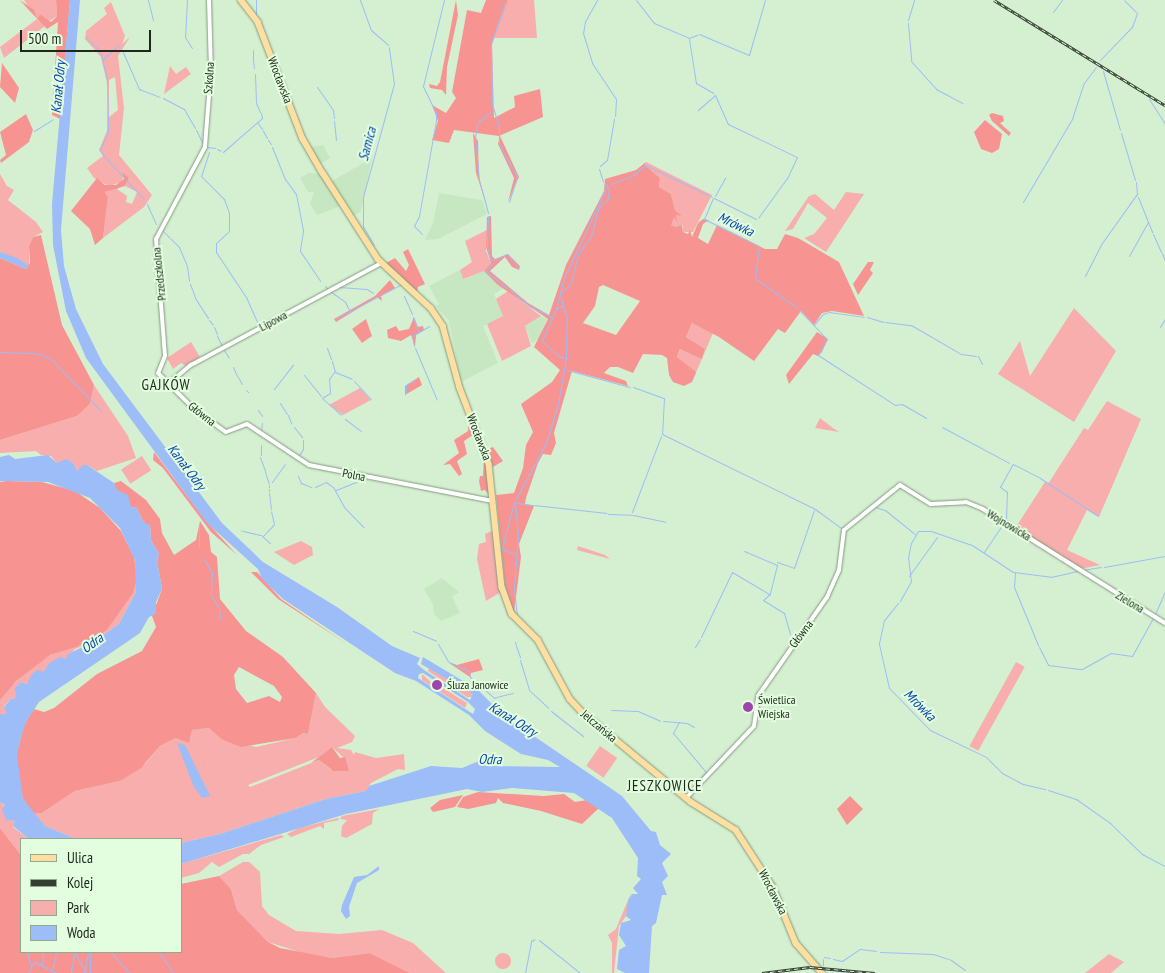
<!DOCTYPE html>
<meta charset="utf-8">
<style>
body{margin:0}
#map{position:relative;width:1165px;height:973px;overflow:hidden;background:#d5f0d1;font-family:"PT Sans Narrow",sans-serif}
div>[style]{position:absolute}
[style*='--x']{left:calc(var(--x)*1px);top:calc(var(--y)*1px);width:calc(var(--w)*1px);rotate:calc(var(--a)*1deg)}
.built>*{inset:0;background:#c6e7c1}
.green>*{inset:0;background:#f7aeac;transform-origin:0 0}
.round{border-radius:50%}
.forest>*{inset:0;background:#f79492}
.water>*{inset:0;background:#9cbdf7}
.stream>*{height:1px;margin:-0.5px;padding:0 0.5px;transform-origin:0.5px;border-radius:0.5px;background:#9cbdf7}
.roads{filter:drop-shadow(0 0 1px #829b7e) drop-shadow(0 0 1px #829b7e)}
.minor>*{height:4px;margin:-2px;padding:0 2px;transform-origin:2px;border-radius:2px;background:#fff}
.major>*{height:5.5px;margin:-2.75px;padding:0 2.75px;transform-origin:2.75px;border-radius:2.75px;background:#ffdfa1}
.rail>*{height:3px;margin-top:-1.5px;transform-origin:0;background:repeating-linear-gradient(90deg,#e2fede 0 4px,#333f31 0 8px);box-sizing:border-box;border-block:1px solid #333f31}
.dots>*{width:14px;height:14px;translate:-50% -50%;box-sizing:border-box;border:2px solid #e2fede;border-radius:50%}
span{translate:-50% -50%;white-space:nowrap;text-align:center;line-height:1.15;-webkit-text-stroke:4px #e2fede;paint-order:stroke}
.street-label{font-size:12px;color:#1d271b}
.poi-label{font-size:12px;color:#1d271b}
.left{translate:0 -50%;text-align:left}
.water-label{font-size:14px;color:#0a46b1;font-style:italic}
.quarter-label{font-size:15px;color:#1d271b;letter-spacing:1px}
.legend{position:absolute;left:20px;top:838px;width:162px;height:115px;box-sizing:border-box;background:#e2fede;border:1px solid #93a890;margin:0;padding:6px 9px;list-style:none;font-size:15px;color:#1d271b}
.legend li{display:flex;align-items:center;gap:10px;height:25px}
.legend b{width:25px;border:1px solid #93a890}
.scale{position:absolute;left:20px;top:30px;width:131px;height:22px;box-sizing:border-box;border:2px solid #1d271b;border-top:0;padding-left:6px;font-size:15px;line-height:18px;white-space:nowrap;color:#1d271b;-webkit-text-stroke:4px #e2fede;paint-order:stroke}
</style>
<div id="map">
<div class="built">
<i style="clip-path:polygon(323px 145px,330px 158px,320px 164px,310px 147px)"></i>
<i style="clip-path:polygon(372px 158px,361px 211px,353px 217px,332px 181px)"></i>
<i style="clip-path:polygon(309px 173px,321px 174px,341px 206px,317px 215px,310px 204px,314px 192px,308px 192px,300px 178px)"></i>
<i style="clip-path:polygon(439px 193px,482px 200px,487px 214px,438px 239px,425px 240px,433px 223px)"></i>
<i style="clip-path:polygon(460px 270px,464px 279px,484px 271px,504px 288px,494px 294px,503px 316px,483px 326px,498px 363px,461px 382px,449px 321px,436px 306px,439px 304px,429px 286px)"></i>
<i style="clip-path:polygon(541px 316px,547px 319px,539px 339px,532px 343px,525px 326px)"></i>
<i style="clip-path:polygon(442px 578px,459px 592px,452px 597px,460px 613px,441px 621px,434px 614px,433px 604px,424px 589px)"></i>
</div>
<div class="green">
<i style="clip-path:polygon(24px 0,56px 0,57px 16px,49px 21px,40px 14px,37px 19px,45px 26px,4px 58px,0 47px,37px 19px)"></i>
<i style="clip-path:polygon(508px 0,534px 0,537px 38px,493px 38px)"></i>
<i style="clip-path:polygon(evenodd,111px 2px,125px 36px,122px 44px,130px 37px,118px 56px,124px 108px,119px 155px,152px 195px,144px 207px,103px 238px,108px 197px,105px 192px,121px 186px,117px 189px,127px 196px,126px 202px,132px 204px,137px 192px,125px 186px,129px 178px,148px 195px,123px 173px,122px 182px,109px 186px,94px 178px,87px 168px,103px 156px,99px 150px,107px 131px,108px 87px,101px 57px,85px 39px,86px 31px,107px 14px,104px 8px,111px 2px,115px 77px,118px 110px,109px 117px,109px 80px,115px 77px)"></i>
<i style="clip-path:polygon(170px 66px,176px 74px,186px 67px,191px 74px,164px 94px)"></i>
<i style="clip-path:polygon(646px 162px,712px 195px,693px 232px,683px 232px,683px 225px,675px 227px,670px 225px,674px 216px,678px 223px,676px 215px,683px 217px,675px 210px,671px 194px,659px 187px,660px 178px,645px 165px)"></i>
<i style="clip-path:polygon(0 174px,7px 186px,14px 190px,8px 200px,36px 222px,43px 232px,33px 237px,29px 246px,29px 266px,0 252px)"></i>
<i style="clip-path:polygon(846px 192px,864px 194px,826px 252px,804px 238px,814px 234px,827px 218px,808px 203px,793px 229px,785px 231px,809px 196px,815px 194px,834px 210px)"></i>
<i style="clip-path:polygon(487px 230px,486px 251px,491px 263px,484px 271px,463px 279px,460px 270px,472px 262px,465px 241px)"></i>
<i style="clip-path:polygon(508px 291px,541px 316px,525px 326px,531px 346px,502px 361px,487px 324px,503px 316px,496px 299px)"></i>
<i style="clip-path:polygon(1074px 308px,1116px 351px,1074px 422px,998px 374px,1020px 341px,1030px 376px)"></i>
<i style="clip-path:polygon(692px 323px,713px 333px,692px 382px,695px 372px,677px 357px,681px 348px,702px 359px,705px 349px,686px 337px)"></i>
<i style="clip-path:polygon(191px 342px,200px 357px,186px 366px,181px 363px,173px 369px,167px 358px)"></i>
<i style="clip-path:polygon(94px 385px,128px 436px,136px 458px,97px 471px,87px 465px,77px 471px,74px 464px,57px 463px,51px 456px,41px 455px,36px 451px,0 453px,0 440px,77px 416px,90px 404px)"></i>
<i style="clip-path:polygon(360px 388px,371px 400px,343px 415px,329px 405px)"></i>
<i style="clip-path:polygon(1107px 401px,1141px 419px,1099px 517px,1087px 510px,1067px 550px,1100px 565px,1080px 569px,1016px 527px,1045px 482px,1048px 484px,1084px 428px,1088px 430px)"></i>
<i style="clip-path:polygon(820px 418px,833px 428px,839px 432px,815px 428px)"></i>
<i style="left:142px;top:456px;width:17px;height:25px;rotate:57deg"></i>
<i style="clip-path:polygon(494px 530px,501px 592px,486px 601px,477px 559px,479px 544px,486px 542px,485px 534px)"></i>
<i style="clip-path:polygon(301px 541px,312px 547px,313px 555px,294px 565px,274px 552px)"></i>
<i style="clip-path:polygon(578px 546px,605px 555px,610px 559px,577px 550px)"></i>
<i style="clip-path:polygon(136px 570px,138px 580px,136px 592px,119px 624px,95px 641px,75px 649px,66px 659px,48px 664px,45px 672px,27px 684px,21px 682px,17px 687px,17px 698px,11px 699px,4px 706px,7px 714px,0 714px,0 700px,5px 692px,29px 669px,50px 655px,77px 647px,106px 631px,137px 577px)"></i>
<i style="left:1016px;top:662px;width:10px;height:96px;rotate:29deg"></i>
<i style="clip-path:polygon(429px 668px,473px 694px,474px 697px,467px 697px,428px 671px)"></i>
<i style="clip-path:polygon(422px 674px,436px 687px,438px 685px,467px 703px,465px 708px,422px 680px)"></i>
<i style="clip-path:polygon(evenodd,316px 693px,325px 707px,355px 736px,352px 742px,337px 748px,351px 750px,354px 755px,355px 752px,376px 758px,404px 754px,405px 770px,398px 769px,371px 783px,366px 791px,326px 799px,220px 834px,181px 843px,181px 839px,76px 839px,45px 826px,33px 813px,42px 813px,75px 791px,120px 781px,146px 763px,160px 746px,176px 738px,190px 740px,191px 730px,209px 728px,221px 739px,256px 747px,296px 738px,303px 733px,308px 734px,316px 693px,332px 747px,344px 758px,346px 768px,331px 770px,319px 760px,250px 787px,248px 785px,319px 757px,332px 747px)"></i>
<i style="left:600px;top:746px;width:21px;height:24px;rotate:35deg"></i>
<i style="clip-path:polygon(0 802px,5px 806px,7px 820px,15px 821px,13px 827px,29px 839px,21px 839px,21px 855px,0 828px)"></i>
<i style="clip-path:polygon(379px 809px,373px 813px,372px 824px,346px 838px,341px 836px,342px 826px,347px 820px,340px 819px,342px 816px)"></i>
<i style="clip-path:polygon(338px 818px,339px 820px,324px 823px,324px 829px,320px 826px,291px 837px,287px 834px,299px 828px)"></i>
<i style="clip-path:polygon(281px 835px,284px 837px,261px 845px,249px 854px,243px 854px,219px 867px,212px 862px,199px 873px,181px 878px,181px 864px)"></i>
<i style="clip-path:polygon(243px 862px,249px 862px,260px 872px,262px 906px,269px 915px,296px 931px,339px 934px,382px 930px,413px 943px,446px 973px,410px 973px,370px 953px,332px 958px,312px 956px,268px 942px,237px 910px,231px 889px,219px 876px)"></i>
<i style="clip-path:polygon(631px 893px,626px 916px,619px 926px,614px 973px,612px 973px,612px 943px,608px 935px,616px 929px)"></i>
<i class="round" style="left:495px;top:953px;width:16px;height:16px"></i>
<i style="clip-path:polygon(1109px 954px,1124px 962px,1111px 973px,1085px 973px)"></i>
</div>
<div class="forest">
<i style="clip-path:polygon(20px 0,34px 10px,37px 19px,40px 14px,51px 22px,57px 16px,56px 0,70px 0,60px 119px,52px 115px,58px 22px,47px 29px,26px 7px)"></i>
<i style="clip-path:polygon(456px 0,458px 15px,447px 67px,446px 95px,442px 90px,430px 88px,429px 84px,437px 86px,440px 82px)"></i>
<i style="clip-path:polygon(486px 0,508px 0,492px 43px,494px 118px,515px 107px,514px 96px,540px 89px,543px 117px,499px 136px,454px 130px,449px 143px,432px 140px,438px 121px,432px 105px,446px 113px,456px 98px,452px 92px,467px 10px,481px 13px)"></i>
<i style="clip-path:polygon(2px 63px,19px 88px,15px 103px,0 87px)"></i>
<i style="clip-path:polygon(992px 113px,1003px 116px,1004px 121px,1000px 123px,1011px 133px,1009px 136px,992px 121px,989px 115px)"></i>
<i style="clip-path:polygon(26px 114px,33px 130px,29px 142px,1px 163px,0 160px,6px 155px,0 132px)"></i>
<i style="clip-path:polygon(985px 120px,1002px 134px,999px 149px,992px 153px,981px 149px,974px 132px)"></i>
<i style="clip-path:polygon(473px 133px,478px 141px,479px 179px,489px 213px,476px 173px)"></i>
<i style="clip-path:polygon(500px 136px,519px 177px,508px 202px,514px 178px,498px 144px)"></i>
<i style="clip-path:polygon(evenodd,646px 162px,645px 165px,660px 178px,659px 187px,671px 194px,675px 210px,683px 217px,676px 215px,678px 223px,674px 217px,671px 225px,675px 227px,682px 225px,683px 232px,688px 234px,690px 230px,692px 237px,698px 223px,703px 219px,709px 220px,703px 224px,698px 238px,708px 244px,717px 225px,765px 249px,777px 249px,785px 234px,798px 238px,839px 262px,864px 316px,832px 311px,822px 313px,814px 325px,801px 311px,785px 333px,778px 329px,754px 361px,719px 337px,692px 323px,686px 337px,705px 349px,702px 359px,680px 349px,677px 357px,696px 372px,692px 382px,684px 386px,673px 382px,669px 375px,667px 358px,662px 355px,643px 354px,633px 373px,618px 367px,610px 367px,604px 373px,626px 381px,628px 386px,572px 371px,554px 433px,556px 443px,551px 455px,543px 454px,538px 463px,526px 498px,525px 504px,534px 506px,519px 544px,521px 557px,514px 613px,505px 585px,496px 495px,514px 493px,523px 468px,526px 445px,533px 432px,521px 404px,552px 382px,560px 370px,534px 347px,548px 319px,498px 285px,484px 271px,491px 263px,486px 247px,487px 217px,491px 216px,492px 256px,495px 259px,508px 254px,520px 266px,519px 270px,512px 267px,505px 257px,490px 271px,528px 303px,549px 315px,566px 265px,604px 191px,605px 179px,636px 170px,646px 162px,603px 285px,640px 301px,616px 335px,583px 323px,595px 306px,599px 287px,603px 285px)"></i>
<i style="clip-path:polygon(122px 172px,149px 195px,129px 178px,125px 186px,105px 192px,108px 197px,103px 238px,95px 245px,90px 229px,71px 211px,97px 178px,105px 185px,116px 185px,124px 179px)"></i>
<i style="clip-path:polygon(41px 235px,62px 325px,94px 385px,90px 404px,77px 416px,0 440px,0 258px,26px 269px,30px 263px,29px 246px,33px 237px)"></i>
<i style="clip-path:polygon(408px 249px,425px 284px,418px 287px,417px 292px,386px 263px,395px 258px,406px 271px,409px 265px,403px 252px)"></i>
<i style="clip-path:polygon(868px 262px,874px 262px,870px 270px,873px 273px,858px 295px,853px 284px)"></i>
<i style="clip-path:polygon(390px 280px,395px 288px,381px 296px,382px 301px,377px 297px,336px 322px,334px 319px,375px 296px)"></i>
<i style="clip-path:polygon(414px 317px,418px 327px,423px 326px,424px 330px,416px 335px,415px 347px,411px 335px,401px 341px,388px 338px,387px 330px,396px 326px,399px 331px,409px 329px)"></i>
<i style="clip-path:polygon(366px 319px,372px 336px,362px 343px,352px 329px)"></i>
<i style="clip-path:polygon(817px 332px,828px 339px,822px 352px,818px 356px,813px 354px,789px 384px,786px 375px)"></i>
<i style="clip-path:polygon(419px 377px,422px 385px,405px 395px,405px 386px)"></i>
<i style="clip-path:polygon(468px 417px,477px 438px,473px 435px,464px 441px,467px 454px,457px 461px,462px 474px,459px 476px,450px 464px,443px 465px,459px 453px,454px 440px,468px 431px)"></i>
<i style="clip-path:polygon(493px 447px,503px 461px,493px 467px,487px 449px)"></i>
<i style="clip-path:polygon(154px 452px,206px 521px,237px 555px,211px 532px,163px 468px,153px 460px)"></i>
<i style="clip-path:polygon(483px 452px,487px 464px,491px 497px,485px 490px,481px 491px,479px 481px,480px 476px,483px 476px,484px 462px,480px 453px)"></i>
<i style="clip-path:polygon(7px 481px,42px 482px,75px 491px,100px 508px,121px 531px,134px 557px,137px 577px,133px 593px,106px 631px,77px 647px,50px 655px,16px 681px,0 700px,0 482px)"></i>
<i style="clip-path:polygon(evenodd,121px 481px,146px 500px,160px 519px,162px 533px,174px 555px,196px 540px,200px 521px,209px 535px,211px 552px,217px 557px,220px 599px,246px 631px,283px 657px,316px 693px,308px 734px,303px 733px,296px 738px,241px 747px,221px 739px,209px 728px,192px 730px,189px 743px,176px 738px,160px 746px,141px 768px,120px 781px,75px 791px,42px 813px,33px 813px,23px 799px,15px 761px,24px 725px,34px 709px,44px 712px,54px 708px,97px 674px,142px 651px,156px 627px,152px 616px,162px 589px,157px 561px,159px 554px,151px 540px,150px 525px,144px 524px,137px 508px,131px 507px,123px 493px,116px 490px,114px 483px,121px 481px,239px 667px,274px 686px,282px 697px,280px 702px,269px 696px,247px 703px,236px 689px,234px 675px,239px 667px)"></i>
<i style="clip-path:polygon(251px 572px,257px 572px,281px 599px,347px 644px,278px 599px)"></i>
<i style="clip-path:polygon(479px 659px,483px 670px,471px 673px,470px 677px,449px 663px,457px 665px)"></i>
<i style="clip-path:polygon(332px 747px,340px 758px,345px 757px,349px 771px,333px 771px,319px 760px,311px 763px)"></i>
<i style="clip-path:polygon(478px 792px,544px 796px,564px 794px,575px 802px,587px 800px,599px 808px,582px 824px,541px 811px,503px 803px,498px 798px,496px 803px,468px 809px,457px 807px,463px 797px)"></i>
<i style="clip-path:polygon(463px 795px,455px 807px,433px 812px,430px 808px,440px 800px)"></i>
<i style="clip-path:polygon(850px 796px,863px 809px,847px 825px,837px 809px)"></i>
<i style="clip-path:polygon(0 828px,21px 855px,21px 952px,181px 952px,181px 884px,219px 876px,231px 889px,237px 910px,268px 942px,280px 948px,332px 958px,370px 953px,410px 973px,0 973px)"></i>
</div>
<div class="water">
<i style="clip-path:polygon(evenodd,70px 0,80px 0,61px 230px,64px 266px,76px 309px,103px 364px,222px 523px,263px 562px,337px 607px,392px 646px,420px 658px,417px 664px,424px 670px,470px 700px,473px 694px,421px 664px,423px 657px,478px 690px,503px 715px,622px 796px,651px 831px,656px 832px,660px 845px,671px 854px,662px 863px,668px 876px,662px 882px,667px 895px,662px 895px,656px 923px,652px 926px,649px 973px,625px 973px,617px 969px,619px 950px,626px 946px,619px 935px,621px 923px,631px 920px,626px 916px,628px 901px,632px 894px,638px 894px,633px 888px,641px 879px,637px 876px,638px 858px,612px 818px,574px 793px,512px 788px,482px 792px,467px 789px,346px 814px,181px 864px,181px 843px,220px 834px,326px 799px,366px 791px,369px 786px,431px 766px,462px 768px,479px 761px,486px 766px,560px 767px,548px 760px,521px 754px,485px 731px,469px 715px,416px 681px,395px 673px,283px 599px,262px 579px,258px 569px,207px 523px,86px 358px,66px 311px,53px 245px,52px 204px,70px 0,423px 673px,468px 702px,475px 709px,473px 714px,418px 678px,419px 674px,423px 673px)"></i>
<i style="clip-path:polygon(0 252px,17px 258px,29px 266px,26px 269px,0 258px)"></i>
<i style="clip-path:polygon(9px 455px,15px 459px,48px 455px,57px 463px,66px 459px,74px 464px,77px 471px,83px 465px,87px 465px,114px 483px,117px 490px,128px 495px,131px 507px,137px 508px,143px 522px,150px 525px,151px 540px,159px 554px,157px 561px,162px 589px,156px 602px,156px 614px,149px 617px,140px 633px,39px 702px,26px 722px,21px 737px,17px 755px,23px 799px,45px 826px,76px 839px,29px 839px,13px 826px,15px 821px,6px 820px,2px 810px,5px 805px,0 802px,0 714px,7px 714px,4px 707px,11px 699px,16px 698px,15px 688px,21px 682px,27px 684px,32px 674px,38px 670px,44px 672px,48px 664px,60px 657px,66px 659px,68px 654px,95px 641px,119px 624px,136px 592px,135px 560px,120px 528px,90px 498px,48px 482px,0 481px,0 457px)"></i>
<i style="clip-path:polygon(177px 743px,185px 745px,210px 796px,202px 798px,194px 787px)"></i>
<i style="clip-path:polygon(379px 866px,379px 870px,357px 883px,349px 907px,350px 916px,346px 919px,341px 911px,342px 905px,354px 877px,367px 875px)"></i>
</div>
<div class="stream">
<i style="--x:148;--y:0;--w:21;--a:76"></i>
<i style="--x:187;--y:0;--w:37;--a:93"></i>
<i style="--x:185;--y:37;--w:13;--a:58"></i>
<i style="--x:256;--y:0;--w:15;--a:90"></i>
<i style="--x:360;--y:0;--w:32;--a:70"></i>
<i style="--x:371;--y:30;--w:23;--a:41"></i>
<i style="--x:597;--y:0;--w:25;--a:119"></i>
<i style="--x:585;--y:22;--w:11;--a:100"></i>
<i style="--x:583;--y:33;--w:31;--a:73"></i>
<i style="--x:592;--y:63;--w:43;--a:56.3"></i>
<i style="--x:616;--y:99;--w:17;--a:93"></i>
<i style="--x:636;--y:0;--w:29;--a:52"></i>
<i style="--x:654;--y:23;--w:38;--a:23"></i>
<i style="--x:689;--y:38;--w:9;--a:-21"></i>
<i style="--x:505;--y:2;--w:44;--a:108.4"></i>
<i style="--x:491;--y:44;--w:60;--a:89"></i>
<i style="--x:492;--y:104;--w:24;--a:73"></i>
<i style="--x:499;--y:127;--w:17;--a:90"></i>
<i style="--x:499;--y:144;--w:38;--a:61"></i>
<i style="--x:517;--y:177;--w:26;--a:108"></i>
<i style="--x:1053;--y:12;--w:15;--a:-53"></i>
<i style="--x:908;--y:20;--w:21;--a:-73"></i>
<i style="--x:908;--y:23;--w:38;--a:85"></i>
<i style="--x:911;--y:61;--w:38;--a:48"></i>
<i style="--x:936;--y:89;--w:30;--a:28"></i>
<i style="--x:699;--y:34;--w:54;--a:22.8"></i>
<i style="--x:749;--y:55;--w:57;--a:-73.8"></i>
<i style="--x:86;--y:37;--w:20;--a:45"></i>
<i style="--x:100;--y:51;--w:29;--a:76"></i>
<i style="--x:689;--y:39;--w:45;--a:81"></i>
<i style="--x:696;--y:83;--w:20;--a:30"></i>
<i style="--x:122;--y:50;--w:43;--a:66.4"></i>
<i style="--x:139;--y:89;--w:22;--a:21"></i>
<i style="--x:103;--y:59;--w:21;--a:-41"></i>
<i style="--x:253;--y:59;--w:9;--a:-90"></i>
<i style="--x:253;--y:60;--w:8;--a:83"></i>
<i style="--x:1100;--y:60;--w:46;--a:-45.9"></i>
<i style="--x:1132;--y:27;--w:15;--a:-70"></i>
<i style="--x:1137;--y:13;--w:18;--a:-135"></i>
<i style="--x:1098;--y:63;--w:1;--a:-45"></i>
<i style="--x:1097;--y:65;--w:8;--a:30"></i>
<i style="--x:1103;--y:71;--w:61;--a:73.9"></i>
<i style="--x:255;--y:74;--w:28;--a:88"></i>
<i style="--x:317;--y:87;--w:28;--a:55"></i>
<i style="--x:333;--y:110;--w:8;--a:83"></i>
<i style="--x:163;--y:98;--w:24;--a:28"></i>
<i style="--x:184;--y:109;--w:22;--a:60"></i>
<i style="--x:1149;--y:99;--w:30;--a:57"></i>
<i style="--x:256;--y:103;--w:10;--a:66"></i>
<i style="--x:698;--y:110;--w:23;--a:-41"></i>
<i style="--x:715;--y:95;--w:32;--a:66"></i>
<i style="--x:728;--y:124;--w:76;--a:25.6"></i>
<i style="--x:797;--y:157;--w:23;--a:115"></i>
<i style="--x:787;--y:178;--w:49;--a:125.9"></i>
<i style="--x:334;--y:121;--w:19;--a:84"></i>
<i style="--x:257;--y:122;--w:9;--a:54"></i>
<i style="--x:196;--y:130;--w:16;--a:63"></i>
<i style="--x:34;--y:131;--w:22;--a:-32"></i>
<i style="--x:263;--y:131;--w:8;--a:60"></i>
<i style="--x:1121;--y:133;--w:49;--a:73.4"></i>
<i style="--x:268;--y:140;--w:5;--a:53"></i>
<i style="--x:207;--y:147;--w:8;--a:7"></i>
<i style="--x:272;--y:147;--w:35;--a:68"></i>
<i style="--x:285;--y:179;--w:19;--a:54"></i>
<i style="--x:296;--y:194;--w:38;--a:79"></i>
<i style="--x:303;--y:231;--w:20;--a:99"></i>
<i style="--x:300;--y:251;--w:36;--a:56"></i>
<i style="--x:217;--y:149;--w:4;--a:27"></i>
<i style="--x:209;--y:152;--w:25;--a:108"></i>
<i style="--x:201;--y:176;--w:33;--a:45"></i>
<i style="--x:224;--y:199;--w:15;--a:70"></i>
<i style="--x:229;--y:213;--w:18;--a:90"></i>
<i style="--x:229;--y:231;--w:18;--a:137"></i>
<i style="--x:216;--y:243;--w:9;--a:90"></i>
<i style="--x:216;--y:252;--w:54;--a:56.3"></i>
<i style="--x:246;--y:297;--w:30;--a:66"></i>
<i style="--x:223;--y:152;--w:52;--a:-41.1"></i>
<i style="--x:262;--y:118;--w:5;--a:-101"></i>
<i style="--x:106;--y:158;--w:10;--a:-127"></i>
<i style="--x:100;--y:150;--w:21;--a:-67"></i>
<i style="--x:108;--y:131;--w:51;--a:-91.1"></i>
<i style="--x:107;--y:159;--w:25;--a:48"></i>
<i style="--x:600;--y:166;--w:9;--a:-41"></i>
<i style="--x:607;--y:160;--w:42;--a:-80.3"></i>
<i style="--x:599;--y:169;--w:13;--a:72"></i>
<i style="--x:126;--y:180;--w:26;--a:47"></i>
<i style="--x:611;--y:184;--w:22;--a:-21"></i>
<i style="--x:632;--y:176;--w:17;--a:-40"></i>
<i style="--x:645;--y:165;--w:74;--a:25.5"></i>
<i style="--x:715;--y:196;--w:21;--a:-61"></i>
<i style="--x:1138;--y:197;--w:38;--a:68"></i>
<i style="--x:713;--y:198;--w:23;--a:113"></i>
<i style="--x:704;--y:219;--w:61;--a:26.1"></i>
<i style="--x:759;--y:246;--w:32;--a:97"></i>
<i style="--x:755;--y:278;--w:52;--a:35.5"></i>
<i style="--x:714;--y:198;--w:47;--a:26.6"></i>
<i style="--x:1023;--y:202;--w:96;--a:-59.4"></i>
<i style="--x:1072;--y:119;--w:38;--a:-72"></i>
<i style="--x:1084;--y:83;--w:20;--a:-53"></i>
<i style="--x:147;--y:204;--w:22;--a:66"></i>
<i style="--x:488;--y:213;--w:34;--a:-105"></i>
<i style="--x:479;--y:180;--w:43;--a:-95.3"></i>
<i style="--x:475;--y:137;--w:15;--a:-79"></i>
<i style="--x:478;--y:122;--w:16;--a:-38"></i>
<i style="--x:488;--y:216;--w:31;--a:92"></i>
<i style="--x:487;--y:247;--w:13;--a:72"></i>
<i style="--x:491;--y:259;--w:4;--a:14"></i>
<i style="--x:495;--y:260;--w:13;--a:-27"></i>
<i style="--x:507;--y:254;--w:8;--a:50"></i>
<i style="--x:162;--y:230;--w:10;--a:45"></i>
<i style="--x:422;--y:234;--w:11;--a:-135"></i>
<i style="--x:414;--y:226;--w:11;--a:-63"></i>
<i style="--x:419;--y:216;--w:97;--a:-79.9"></i>
<i style="--x:436;--y:121;--w:8;--a:-90"></i>
<i style="--x:436;--y:113;--w:30;--a:-116"></i>
<i style="--x:423;--y:86;--w:89;--a:-76.3"></i>
<i style="--x:1153;--y:234;--w:20;--a:66"></i>
<i style="--x:170;--y:238;--w:13;--a:45"></i>
<i style="--x:179;--y:247;--w:21;--a:67"></i>
<i style="--x:187;--y:266;--w:15;--a:82"></i>
<i style="--x:374;--y:245;--w:21;--a:-121"></i>
<i style="--x:363;--y:227;--w:30;--a:-90"></i>
<i style="--x:363;--y:197;--w:117;--a:-74.7"></i>
<i style="--x:394;--y:84;--w:37;--a:-98"></i>
<i style="--x:1162;--y:253;--w:9;--a:69"></i>
<i style="--x:1129;--y:256;--w:39;--a:-61"></i>
<i style="--x:513;--y:261;--w:9;--a:54"></i>
<i style="--x:493;--y:263;--w:11;--a:131"></i>
<i style="--x:486;--y:271;--w:27;--a:39"></i>
<i style="--x:1085;--y:276;--w:37;--a:-63"></i>
<i style="--x:1102;--y:243;--w:60;--a:-54.5"></i>
<i style="--x:1137;--y:194;--w:12;--a:-95"></i>
<i style="--x:190;--y:284;--w:14;--a:69"></i>
<i style="--x:325;--y:286;--w:4;--a:45"></i>
<i style="--x:339;--y:287;--w:28;--a:4"></i>
<i style="--x:367;--y:289;--w:7;--a:34"></i>
<i style="--x:509;--y:289;--w:26;--a:40"></i>
<i style="--x:529;--y:306;--w:25;--a:26"></i>
<i style="--x:330;--y:291;--w:19;--a:36"></i>
<i style="--x:345;--y:302;--w:9;--a:63"></i>
<i style="--x:404;--y:296;--w:20;--a:66"></i>
<i style="--x:195;--y:298;--w:24;--a:57"></i>
<i style="--x:563;--y:305;--w:8;--a:150"></i>
<i style="--x:556;--y:309;--w:35;--a:114"></i>
<i style="--x:542;--y:341;--w:22;--a:43"></i>
<i style="--x:558;--y:356;--w:7;--a:16"></i>
<i style="--x:556;--y:309;--w:30;--a:-76"></i>
<i style="--x:563;--y:280;--w:104;--a:-64.9"></i>
<i style="--x:799;--y:310;--w:40;--a:46"></i>
<i style="--x:827;--y:339;--w:18;--a:119"></i>
<i style="--x:818;--y:355;--w:92;--a:33"></i>
<i style="--x:895;--y:405;--w:7;--a:-8"></i>
<i style="--x:902;--y:404;--w:28;--a:30"></i>
<i style="--x:413;--y:317;--w:15;--a:70"></i>
<i style="--x:867;--y:317;--w:17;--a:17"></i>
<i style="--x:337;--y:318;--w:73;--a:-27.6"></i>
<i style="--x:209;--y:320;--w:6;--a:51"></i>
<i style="--x:885;--y:322;--w:26;--a:7"></i>
<i style="--x:911;--y:325;--w:58;--a:30.1"></i>
<i style="--x:961;--y:354;--w:15;--a:8"></i>
<i style="--x:814;--y:325;--w:14;--a:-51"></i>
<i style="--x:823;--y:314;--w:6;--a:-18"></i>
<i style="--x:829;--y:312;--w:35;--a:8"></i>
<i style="--x:214;--y:327;--w:8;--a:67"></i>
<i style="--x:1160;--y:327;--w:9;--a:-58"></i>
<i style="--x:217;--y:336;--w:11;--a:63"></i>
<i style="--x:414;--y:346;--w:10;--a:-101"></i>
<i style="--x:412;--y:336;--w:20;--a:-30"></i>
<i style="--x:327;--y:348;--w:12;--a:70"></i>
<i style="--x:415;--y:348;--w:56;--a:67.1"></i>
<i style="--x:224;--y:350;--w:9;--a:58"></i>
<i style="--x:0;--y:352;--w:35;--a:2"></i>
<i style="--x:35;--y:353;--w:16;--a:18"></i>
<i style="--x:978;--y:356;--w:9;--a:63"></i>
<i style="--x:52;--y:360;--w:71;--a:46.1"></i>
<i style="--x:332;--y:361;--w:11;--a:75"></i>
<i style="--x:335;--y:372;--w:18;--a:22"></i>
<i style="--x:233;--y:367;--w:10;--a:66"></i>
<i style="--x:567;--y:370;--w:65;--a:15.1"></i>
<i style="--x:304;--y:375;--w:27;--a:51"></i>
<i style="--x:238;--y:377;--w:8;--a:60"></i>
<i style="--x:354;--y:381;--w:25;--a:47"></i>
<i style="--x:633;--y:387;--w:33;--a:20"></i>
<i style="--x:664;--y:398;--w:36;--a:93"></i>
<i style="--x:662;--y:434;--w:170;--a:26.1"></i>
<i style="--x:815;--y:509;--w:32;--a:36"></i>
<i style="--x:841;--y:528;--w:4;--a:-14"></i>
<i style="--x:274;--y:389;--w:31;--a:-52"></i>
<i style="--x:246;--y:390;--w:3;--a:45"></i>
<i style="--x:330;--y:392;--w:13;--a:-94"></i>
<i style="--x:329;--y:379;--w:9;--a:-54"></i>
<i style="--x:330;--y:393;--w:9;--a:148"></i>
<i style="--x:322;--y:398;--w:25;--a:42"></i>
<i style="--x:406;--y:393;--w:8;--a:-90"></i>
<i style="--x:406;--y:385;--w:9;--a:-32"></i>
<i style="--x:280;--y:403;--w:13;--a:58"></i>
<i style="--x:258;--y:410;--w:7;--a:56"></i>
<i style="--x:288;--y:415;--w:9;--a:69"></i>
<i style="--x:345;--y:419;--w:20;--a:37"></i>
<i style="--x:294;--y:427;--w:13;--a:51"></i>
<i style="--x:942;--y:427;--w:76;--a:28.2"></i>
<i style="--x:261;--y:431;--w:8;--a:-83"></i>
<i style="--x:261;--y:455;--w:10;--a:-90"></i>
<i style="--x:260;--y:457;--w:15;--a:70"></i>
<i style="--x:298;--y:457;--w:9;--a:-58"></i>
<i style="--x:303;--y:449;--w:9;--a:-90"></i>
<i style="--x:265;--y:472;--w:2;--a:63"></i>
<i style="--x:266;--y:475;--w:9;--a:72"></i>
<i style="--x:298;--y:476;--w:8;--a:67"></i>
<i style="--x:301;--y:483;--w:11;--a:22"></i>
<i style="--x:272;--y:482;--w:22;--a:-54"></i>
<i style="--x:269;--y:487;--w:2;--a:-90"></i>
<i style="--x:315;--y:487;--w:12;--a:-24"></i>
<i style="--x:326;--y:482;--w:9;--a:36"></i>
<i style="--x:333;--y:487;--w:23;--a:61"></i>
<i style="--x:344;--y:507;--w:28;--a:46"></i>
<i style="--x:269;--y:489;--w:2;--a:90"></i>
<i style="--x:336;--y:490;--w:22;--a:-22"></i>
<i style="--x:269;--y:493;--w:7;--a:82"></i>
<i style="--x:516;--y:499;--w:64;--a:-61.8"></i>
<i style="--x:546;--y:443;--w:41;--a:-72.9"></i>
<i style="--x:558;--y:404;--w:47;--a:-80.1"></i>
<i style="--x:566;--y:358;--w:39;--a:-89"></i>
<i style="--x:567;--y:319;--w:26;--a:-106"></i>
<i style="--x:560;--y:294;--w:16;--a:-45"></i>
<i style="--x:571;--y:283;--w:30;--a:-76"></i>
<i style="--x:578;--y:254;--w:22;--a:-54"></i>
<i style="--x:591;--y:236;--w:30;--a:-75"></i>
<i style="--x:599;--y:207;--w:12;--a:-42"></i>
<i style="--x:608;--y:199;--w:11;--a:-85"></i>
<i style="--x:609;--y:188;--w:6;--a:-129"></i>
<i style="--x:270;--y:501;--w:8;--a:83"></i>
<i style="--x:515;--y:502;--w:32;--a:85"></i>
<i style="--x:518;--y:534;--w:54;--a:94.2"></i>
<i style="--x:514;--y:588;--w:27;--a:84"></i>
<i style="--x:516;--y:503;--w:17;--a:7"></i>
<i style="--x:534;--y:505;--w:73;--a:6.3"></i>
<i style="--x:875;--y:507;--w:10;--a:17"></i>
<i style="--x:885;--y:510;--w:38;--a:39"></i>
<i style="--x:632;--y:512;--w:81;--a:-69.1"></i>
<i style="--x:608;--y:514;--w:24;--a:2"></i>
<i style="--x:633;--y:515;--w:33;--a:12"></i>
<i style="--x:1006;--y:520;--w:28;--a:-88"></i>
<i style="--x:1007;--y:492;--w:9;--a:-144"></i>
<i style="--x:1000;--y:487;--w:26;--a:-61"></i>
<i style="--x:1013;--y:464;--w:30;--a:27"></i>
<i style="--x:1040;--y:478;--w:69;--a:33.2"></i>
<i style="--x:241;--y:531;--w:1;--a:-45"></i>
<i style="--x:243;--y:531;--w:18;--a:13"></i>
<i style="--x:261;--y:535;--w:12;--a:42"></i>
<i style="--x:263;--y:536;--w:16;--a:-47"></i>
<i style="--x:274;--y:524;--w:13;--a:-103"></i>
<i style="--x:199;--y:547;--w:22;--a:-90"></i>
<i style="--x:502;--y:549;--w:14;--a:21"></i>
<i style="--x:744;--y:551;--w:36;--a:23"></i>
<i style="--x:777;--y:565;--w:30;--a:104"></i>
<i style="--x:770;--y:594;--w:9;--a:139"></i>
<i style="--x:763;--y:600;--w:25;--a:32"></i>
<i style="--x:784;--y:613;--w:22;--a:74"></i>
<i style="--x:501;--y:552;--w:52;--a:-75.4"></i>
<i style="--x:984;--y:552;--w:34;--a:-56"></i>
<i style="--x:204;--y:559;--w:16;--a:60"></i>
<i style="--x:212;--y:573;--w:22;--a:93"></i>
<i style="--x:211;--y:595;--w:15;--a:58"></i>
<i style="--x:219;--y:608;--w:11;--a:85"></i>
<i style="--x:777;--y:562;--w:18;--a:19"></i>
<i style="--x:794;--y:568;--w:61;--a:-71"></i>
<i style="--x:1104;--y:567;--w:62;--a:-10.2"></i>
<i style="--x:1082;--y:570;--w:19;--a:-9"></i>
<i style="--x:1015;--y:573;--w:14;--a:94"></i>
<i style="--x:1014;--y:587;--w:63;--a:67.5"></i>
<i style="--x:909;--y:576;--w:48;--a:-54.3"></i>
<i style="--x:900;--y:601;--w:23;--a:-61"></i>
<i style="--x:911;--y:581;--w:23;--a:-97"></i>
<i style="--x:908;--y:558;--w:15;--a:-79"></i>
<i style="--x:911;--y:543;--w:14;--a:-60"></i>
<i style="--x:918;--y:531;--w:13;--a:0"></i>
<i style="--x:931;--y:531;--w:43;--a:18.9"></i>
<i style="--x:972;--y:545;--w:49;--a:33.4"></i>
<i style="--x:1013;--y:572;--w:38;--a:7"></i>
<i style="--x:1051;--y:577;--w:27;--a:-13"></i>
<i style="--x:898;--y:603;--w:22;--a:129"></i>
<i style="--x:884;--y:620;--w:25;--a:102"></i>
<i style="--x:879;--y:644;--w:45;--a:77.2"></i>
<i style="--x:889;--y:688;--w:59;--a:45.7"></i>
<i style="--x:930;--y:730;--w:62;--a:25.7"></i>
<i style="--x:986;--y:757;--w:23;--a:45"></i>
<i style="--x:1002;--y:773;--w:24;--a:28"></i>
<i style="--x:1023;--y:784;--w:23;--a:13"></i>
<i style="--x:1155;--y:614;--w:24;--a:-66"></i>
<i style="--x:413;--y:631;--w:25;--a:23"></i>
<i style="--x:701;--y:637;--w:72;--a:-64.5"></i>
<i style="--x:732;--y:572;--w:43;--a:30.7"></i>
<i style="--x:515;--y:642;--w:3;--a:72"></i>
<i style="--x:438;--y:644;--w:20;--a:60"></i>
<i style="--x:516;--y:646;--w:12;--a:70"></i>
<i style="--x:695;--y:647;--w:9;--a:-58"></i>
<i style="--x:1039;--y:647;--w:20;--a:63"></i>
<i style="--x:1048;--y:665;--w:34;--a:7"></i>
<i style="--x:1082;--y:669;--w:33;--a:-29"></i>
<i style="--x:1111;--y:653;--w:21;--a:8"></i>
<i style="--x:1132;--y:656;--w:43;--a:-61.1"></i>
<i style="--x:520;--y:660;--w:31;--a:73"></i>
<i style="--x:529;--y:690;--w:26;--a:43"></i>
<i style="--x:449;--y:662;--w:22;--a:24"></i>
<i style="--x:469;--y:671;--w:6;--a:81"></i>
<i style="--x:470;--y:677;--w:32;--a:41"></i>
<i style="--x:494;--y:698;--w:6;--a:-18"></i>
<i style="--x:500;--y:696;--w:13;--a:-13"></i>
<i style="--x:611;--y:710;--w:27;--a:2"></i>
<i style="--x:638;--y:711;--w:24;--a:24"></i>
<i style="--x:551;--y:711;--w:41;--a:38"></i>
<i style="--x:663;--y:721;--w:24;--a:5"></i>
<i style="--x:687;--y:723;--w:8;--a:30"></i>
<i style="--x:679;--y:722;--w:13;--a:119"></i>
<i style="--x:673;--y:733;--w:51;--a:49.8"></i>
<i style="--x:706;--y:772;--w:25;--a:130"></i>
<i style="--x:1048;--y:790;--w:29;--a:18"></i>
<i style="--x:1076;--y:799;--w:42;--a:35.2"></i>
<i style="--x:1110;--y:823;--w:45;--a:44.1"></i>
<i style="--x:1142;--y:854;--w:26;--a:28"></i>
<i style="--x:539;--y:940;--w:53;--a:38.8"></i>
<i style="--x:27;--y:952;--w:15;--a:74"></i>
<i style="--x:31;--y:952;--w:1;--a:0"></i>
<i style="--x:74;--y:952;--w:24;--a:60"></i>
<i style="--x:111;--y:952;--w:28;--a:49"></i>
<i style="--x:159;--y:952;--w:25;--a:56"></i>
<i style="--x:880;--y:952;--w:53;--a:2.2"></i>
<i style="--x:933;--y:954;--w:19;--a:18"></i>
<i style="--x:951;--y:960;--w:17;--a:36"></i>
<i style="--x:824;--y:957;--w:6;--a:9"></i>
<i style="--x:833;--y:959;--w:9;--a:13"></i>
<i style="--x:842;--y:961;--w:22;--a:-34"></i>
<i style="--x:860;--y:949;--w:16;--a:7"></i>
<i style="--x:823;--y:965;--w:6;--a:-90"></i>
<i style="--x:42;--y:966;--w:14;--a:-86"></i>
<i style="--x:824;--y:968;--w:20;--a:11"></i>
<i style="--x:52;--y:970;--w:18;--a:-77"></i>
<i style="--x:28;--y:973;--w:13;--a:-61"></i>
<i style="--x:34;--y:962;--w:25;--a:26"></i>
<i style="--x:71;--y:973;--w:20;--a:-81"></i>
<i style="--x:84;--y:973;--w:21;--a:-79"></i>
<i style="--x:90;--y:973;--w:21;--a:-90"></i>
<i style="--x:525;--y:973;--w:33;--a:-79"></i>
<i style="--x:531;--y:941;--w:4;--a:-27"></i>
</div>
<div class="roads">
<div class="minor">
<i style="--x:209;--y:0;--w:70;--a:88.4"></i>
<i style="--x:211;--y:70;--w:77;--a:94.5"></i>
<i style="--x:205;--y:147;--w:104;--a:118"></i>
<i style="--x:156;--y:239;--w:117;--a:85.6"></i>
<i style="--x:165;--y:356;--w:18;--a:112"></i>
<i style="--x:158;--y:373;--w:51;--a:45"></i>
<i style="--x:194;--y:409;--w:39;--a:36"></i>
<i style="--x:226;--y:432;--w:22;--a:-21"></i>
<i style="--x:247;--y:424;--w:74;--a:33.5"></i>
<i style="--x:309;--y:465;--w:187;--a:11.1"></i>
<i style="--x:168;--y:384;--w:30;--a:-40"></i>
<i style="--x:191;--y:365;--w:216;--a:-28.2"></i>
<i style="--x:686;--y:798;--w:99;--a:-46.6"></i>
<i style="--x:754;--y:726;--w:30;--a:-82"></i>
<i style="--x:758;--y:696;--w:121;--a:-55.1"></i>
<i style="--x:827;--y:597;--w:30;--a:-66"></i>
<i style="--x:839;--y:570;--w:40;--a:-82.9"></i>
<i style="--x:844;--y:530;--w:72;--a:-38.8"></i>
<i style="--x:900;--y:485;--w:36;--a:32"></i>
<i style="--x:931;--y:504;--w:35;--a:-3"></i>
<i style="--x:966;--y:502;--w:18;--a:22"></i>
<i style="--x:983;--y:509;--w:215;--a:32.1"></i>
</div>
<div class="major">
<i style="--x:241;--y:0;--w:28;--a:52"></i>
<i style="--x:258;--y:22;--w:125;--a:69"></i>
<i style="--x:303;--y:139;--w:39;--a:60"></i>
<i style="--x:323;--y:173;--w:102;--a:57.4"></i>
<i style="--x:378;--y:259;--w:72;--a:42.8"></i>
<i style="--x:431;--y:308;--w:22;--a:56"></i>
<i style="--x:443;--y:326;--w:64;--a:74.7"></i>
<i style="--x:460;--y:388;--w:81;--a:69.1"></i>
<i style="--x:489;--y:464;--w:124;--a:84"></i>
<i style="--x:502;--y:587;--w:29;--a:70"></i>
<i style="--x:512;--y:614;--w:37;--a:45"></i>
<i style="--x:538;--y:640;--w:67;--a:61.5"></i>
<i style="--x:570;--y:699;--w:16;--a:47"></i>
<i style="--x:581;--y:711;--w:143;--a:39.6"></i>
<i style="--x:691;--y:802;--w:53;--a:31.9"></i>
<i style="--x:736;--y:830;--w:68;--a:57"></i>
<i style="--x:773;--y:887;--w:61;--a:67.7"></i>
<i style="--x:796;--y:943;--w:40;--a:49"></i>
</div>
</div>
<div class="rail">
<i style="--x:994;--y:0;--w:201;--a:31.6"></i>
<i style="--x:762;--y:973;--w:48;--a:-7.1"></i>
<i style="--x:810;--y:967;--w:65;--a:5.3"></i>
</div>
<div class="dots">
<i style="left:437px;top:685px;background:#9f44af"></i>
<i style="left:748px;top:707px;background:#9f44af"></i>
</div>
<div class="street-label">
<span style="left:209px;top:78px;rotate:-86deg">Szkolna</span>
<span style="left:280px;top:80px;rotate:69deg">Wrocławska</span>
<span style="left:159px;top:274px;rotate:-96deg">Przedszkolna</span>
<span style="left:273px;top:321px;rotate:-28deg">Lipowa</span>
<span style="left:202px;top:414px;rotate:38deg">Główna</span>
<span style="left:479px;top:437px;rotate:69deg">Wrocławska</span>
<span style="left:354px;top:475px;rotate:11deg">Polna</span>
<span style="left:1009px;top:525px;rotate:31deg">Wojnowicka</span>
<span style="left:1130px;top:602px;rotate:31deg">Zielona</span>
<span style="left:801px;top:634px;rotate:-53deg">Główna</span>
<span style="left:599px;top:726px;rotate:40deg">Jelczańska</span>
<span style="left:773px;top:892px;rotate:63deg">Wrocławska</span>
</div>
<div class="poi-label">
<span class="left" style="left:447px;top:685px">Śluza Janowice</span>
<span class="left" style="left:758px;top:707px">Świetlica<br>Wiejska</span>
</div>
<div class="water-label">
<span style="left:58px;top:87px;rotate:-85deg">Kanał Odry</span>
<span style="left:367px;top:144px;rotate:-75deg">Samica</span>
<span style="left:736px;top:224px;rotate:26deg">Mrówka</span>
<span style="left:187px;top:467px;rotate:53deg">Kanał Odry</span>
<span style="left:92px;top:643px;rotate:-36deg">Odra</span>
<span style="left:920px;top:705px;rotate:45deg">Mrówka</span>
<span style="left:513px;top:719px;rotate:32deg">Kanał Odry</span>
<span style="left:490px;top:759px;rotate:1deg">Odra</span>
</div>
<div class="quarter-label">
<span style="left:166px;top:385px">GAJKÓW</span>
<span style="left:665px;top:786px">JESZKOWICE</span>
</div>
<ul class="legend">
<li><b style="height:6px;background:#ffdfa1"></b>Ulica</li>
<li><b style="height:6px;background:#333f31"></b>Kolej</li>
<li><b style="height:14px;background:#f7aeac"></b>Park</li>
<li><b style="height:14px;background:#9cbdf7"></b>Woda</li>
</ul>
<div class="scale">500 m</div>
</div>
